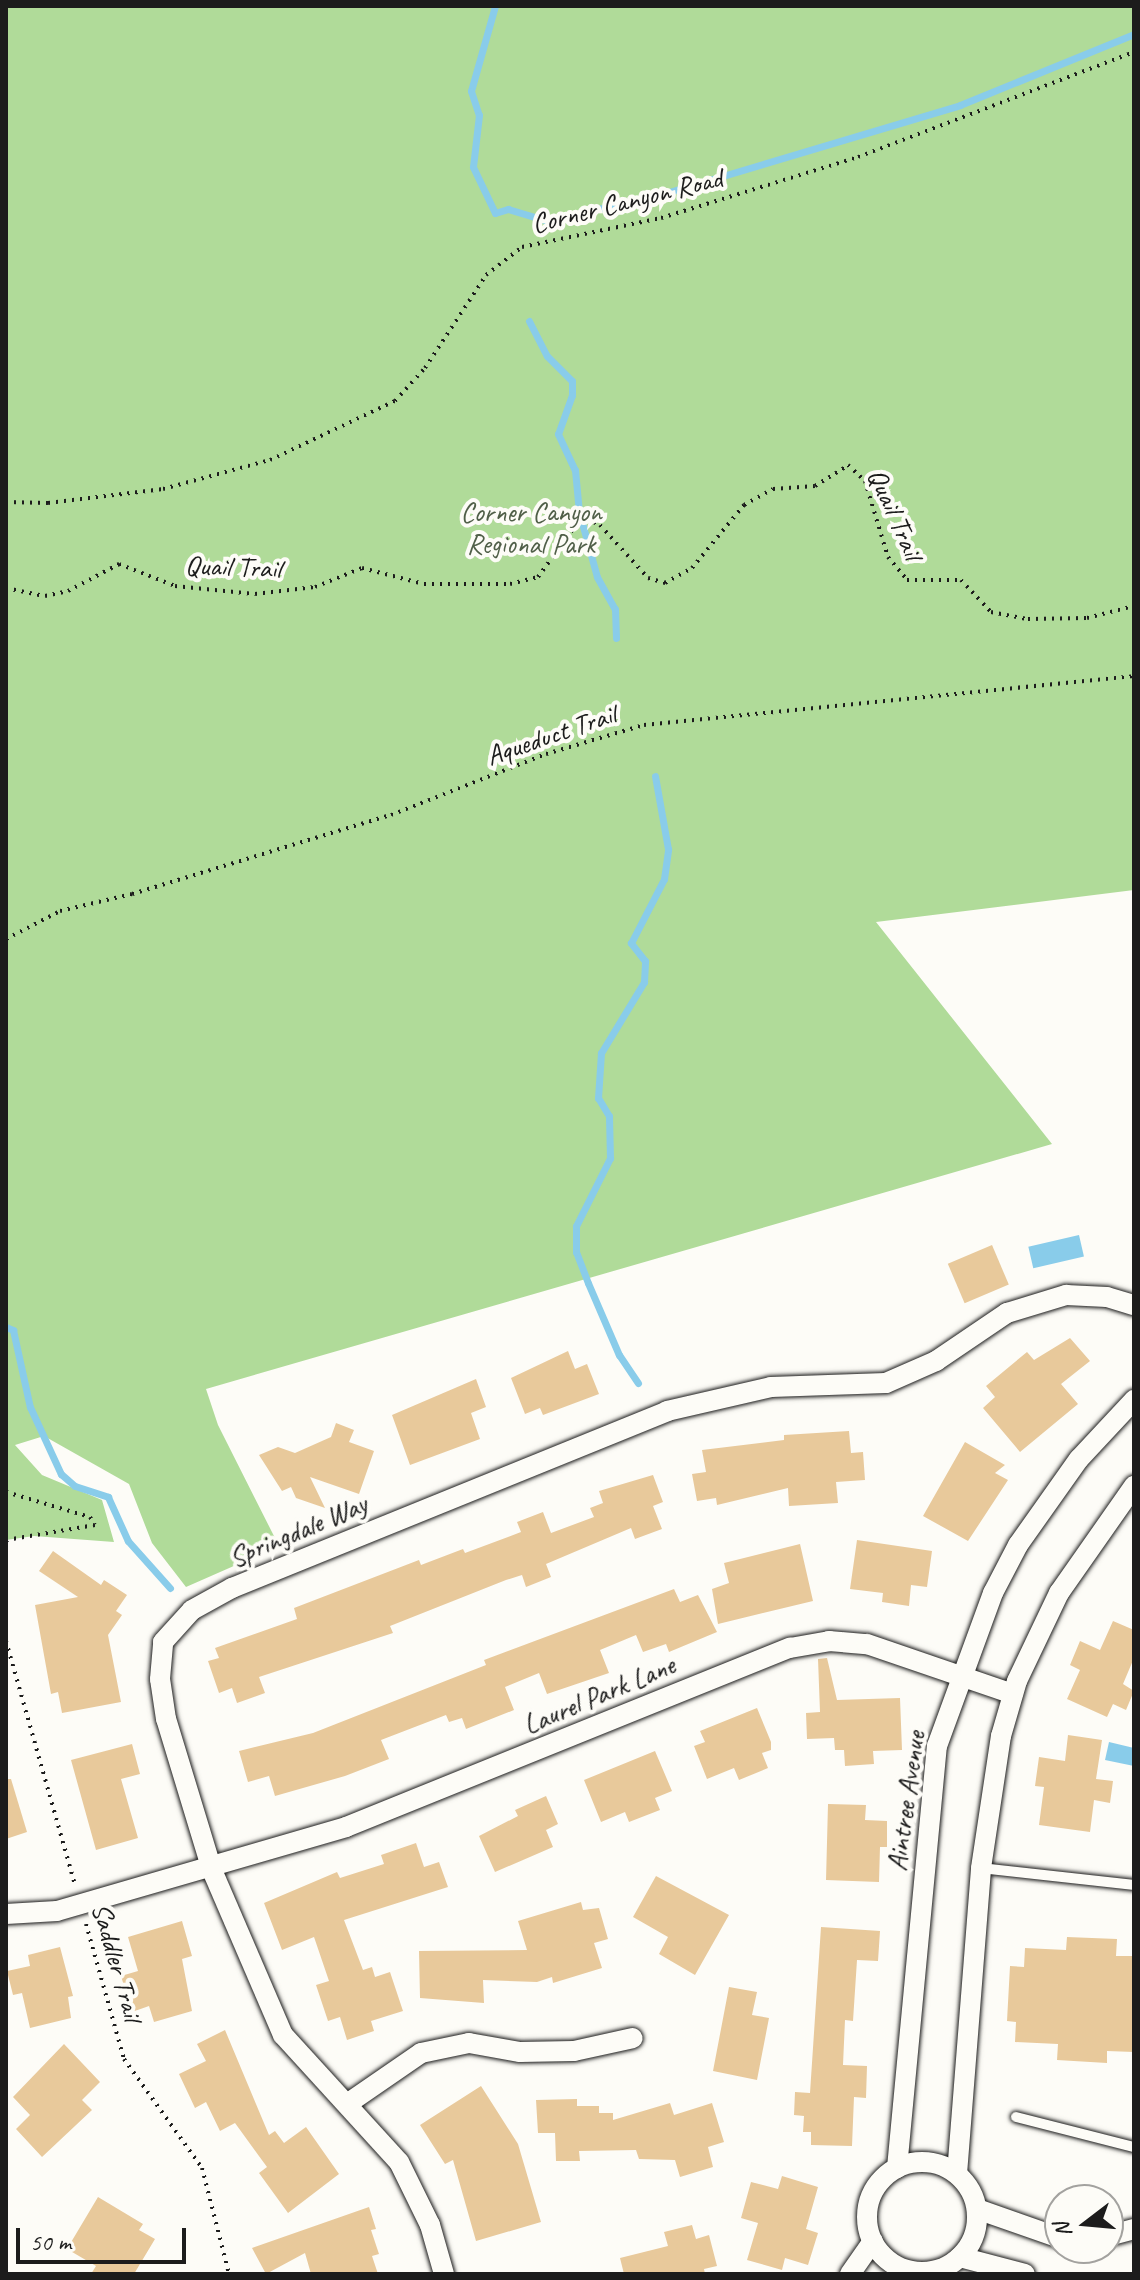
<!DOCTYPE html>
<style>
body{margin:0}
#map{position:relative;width:1140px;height:2280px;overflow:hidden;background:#fdfcf7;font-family:Caveat,sans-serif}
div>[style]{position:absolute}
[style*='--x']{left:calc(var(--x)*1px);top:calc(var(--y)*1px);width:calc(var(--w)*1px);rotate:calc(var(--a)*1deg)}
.green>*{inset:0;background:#b0db99}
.water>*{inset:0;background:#89ccea;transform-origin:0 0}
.stream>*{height:7px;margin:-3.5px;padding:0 3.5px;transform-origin:3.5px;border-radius:3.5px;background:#89ccea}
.building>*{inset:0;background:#e8c99b;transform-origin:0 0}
.path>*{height:4px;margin-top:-2px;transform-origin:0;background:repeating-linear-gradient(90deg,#1c1c1c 0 2px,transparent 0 8px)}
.roads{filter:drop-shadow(0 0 2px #1c1c1c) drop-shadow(0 0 2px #1c1c1c)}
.lane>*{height:10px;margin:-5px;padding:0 5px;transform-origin:5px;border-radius:5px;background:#fdfcf7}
.street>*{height:20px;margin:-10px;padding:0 10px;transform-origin:10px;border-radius:10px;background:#fdfcf7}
.street>.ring{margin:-10px;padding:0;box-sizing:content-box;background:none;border:20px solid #fdfcf7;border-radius:50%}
span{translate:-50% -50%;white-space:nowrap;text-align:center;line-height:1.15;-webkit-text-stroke:8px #fdfcf7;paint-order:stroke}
.street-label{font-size:28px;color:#1c1c1c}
.park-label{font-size:28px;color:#505f48}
.frame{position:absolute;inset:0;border:8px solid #1c1c1c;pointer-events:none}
.north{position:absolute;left:1044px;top:2184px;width:80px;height:80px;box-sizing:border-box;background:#fdfcf7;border:2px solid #a3a29f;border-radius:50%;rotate:254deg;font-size:22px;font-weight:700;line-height:32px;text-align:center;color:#1c1c1c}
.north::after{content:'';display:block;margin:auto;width:28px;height:36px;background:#1c1c1c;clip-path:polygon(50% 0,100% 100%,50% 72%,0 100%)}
.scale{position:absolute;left:16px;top:2228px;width:170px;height:36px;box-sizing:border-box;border:4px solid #1c1c1c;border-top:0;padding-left:10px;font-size:24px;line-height:28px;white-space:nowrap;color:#1c1c1c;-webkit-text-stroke:6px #fdfcf7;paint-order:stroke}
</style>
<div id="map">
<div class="green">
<i style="clip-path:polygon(6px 6px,1134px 6px,1134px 890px,876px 922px,1052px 1144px,206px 1389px,218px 1425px,279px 1546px,186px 1587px,152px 1543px,129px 1484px,44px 1436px,15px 1445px,42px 1475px,102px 1500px,114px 1542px,34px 1536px,6px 1540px)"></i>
</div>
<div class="water">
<i style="left:1079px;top:1235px;width:22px;height:52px;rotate:77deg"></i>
<i style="clip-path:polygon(1109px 1742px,1134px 1748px,1134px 1766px,1105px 1760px)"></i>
</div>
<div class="stream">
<i style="--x:495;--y:6;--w:88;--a:105.8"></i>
<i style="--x:471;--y:91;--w:25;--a:72"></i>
<i style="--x:479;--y:115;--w:52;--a:96.6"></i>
<i style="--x:473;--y:167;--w:51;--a:64.4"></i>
<i style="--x:495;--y:213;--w:14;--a:-17"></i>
<i style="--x:508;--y:209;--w:42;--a:16.7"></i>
<i style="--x:548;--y:221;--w:124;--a:-13.5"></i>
<i style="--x:669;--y:192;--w:304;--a:-16.6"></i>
<i style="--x:960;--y:105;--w:188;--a:-22.2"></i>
<i style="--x:529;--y:321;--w:39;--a:63"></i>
<i style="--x:547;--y:356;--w:35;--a:45"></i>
<i style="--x:572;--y:381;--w:14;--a:90"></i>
<i style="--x:572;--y:395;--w:41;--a:109.7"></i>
<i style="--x:558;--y:434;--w:40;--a:65"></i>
<i style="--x:575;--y:470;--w:42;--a:84.6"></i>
<i style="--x:579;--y:512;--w:67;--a:74.5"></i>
<i style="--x:597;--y:577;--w:37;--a:61"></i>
<i style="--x:615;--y:609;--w:29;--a:88"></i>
<i style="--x:6;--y:1327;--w:8;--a:23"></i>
<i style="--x:13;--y:1330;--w:79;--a:77.6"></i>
<i style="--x:30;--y:1407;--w:74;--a:65.2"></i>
<i style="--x:61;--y:1474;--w:18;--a:41"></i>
<i style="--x:75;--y:1486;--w:35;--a:18"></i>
<i style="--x:108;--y:1497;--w:48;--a:65.6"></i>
<i style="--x:128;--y:1541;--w:63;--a:48.2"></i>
<i style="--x:638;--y:1383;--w:34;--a:-124"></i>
<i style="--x:619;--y:1355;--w:78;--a:-113.3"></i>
<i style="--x:588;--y:1283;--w:33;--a:-111"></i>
<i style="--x:576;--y:1252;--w:26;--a:-90"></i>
<i style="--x:576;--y:1226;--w:76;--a:-63.4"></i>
<i style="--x:610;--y:1158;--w:42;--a:-91.4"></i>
<i style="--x:609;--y:1116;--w:21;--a:-121"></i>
<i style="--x:598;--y:1098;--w:45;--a:-86.2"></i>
<i style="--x:601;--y:1053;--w:83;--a:-58.8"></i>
<i style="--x:644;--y:982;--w:21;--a:-87"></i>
<i style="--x:645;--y:961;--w:23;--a:-128"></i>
<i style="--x:631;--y:943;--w:72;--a:-62.7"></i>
<i style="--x:664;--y:879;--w:30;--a:-82"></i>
<i style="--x:668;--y:849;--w:74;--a:-100.1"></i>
</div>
<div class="building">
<i style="left:992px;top:1245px;width:43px;height:48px;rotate:67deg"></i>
<i style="clip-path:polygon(1070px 1338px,1090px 1361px,1061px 1384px,1078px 1404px,1020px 1452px,983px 1408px,995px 1397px,986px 1386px,1027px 1352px,1034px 1360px)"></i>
<i style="clip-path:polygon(568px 1351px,575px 1369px,587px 1364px,599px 1394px,543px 1415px,540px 1408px,525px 1414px,511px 1378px)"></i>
<i style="clip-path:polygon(476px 1379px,486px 1407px,471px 1413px,480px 1439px,410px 1465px,392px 1415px)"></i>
<i style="clip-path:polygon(336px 1423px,354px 1430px,349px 1442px,374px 1451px,359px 1494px,310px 1477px,325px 1508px,296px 1498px,291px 1487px,282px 1491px,259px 1455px,278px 1447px,295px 1453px,331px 1437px)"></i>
<i style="clip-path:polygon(849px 1431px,851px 1453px,863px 1452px,865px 1480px,836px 1482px,838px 1503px,789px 1506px,788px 1488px,717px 1505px,716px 1498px,697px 1501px,692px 1474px,706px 1472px,702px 1450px,784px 1440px,784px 1435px)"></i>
<i style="clip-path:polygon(965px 1442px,1005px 1465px,995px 1473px,1008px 1480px,968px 1541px,923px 1516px)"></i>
<i style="clip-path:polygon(653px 1475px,663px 1502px,653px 1506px,662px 1529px,635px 1539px,631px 1528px,546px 1564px,551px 1577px,526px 1587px,522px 1575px,506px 1580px,390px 1626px,393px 1633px,259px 1677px,265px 1693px,237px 1703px,232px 1688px,219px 1693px,208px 1661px,219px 1658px,215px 1648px,297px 1619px,294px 1608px,419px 1560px,421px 1565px,463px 1549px,465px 1553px,521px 1532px,517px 1522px,543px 1512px,551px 1533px,594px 1517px,590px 1508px,603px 1503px,599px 1491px)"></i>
<i style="clip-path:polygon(857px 1540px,932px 1551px,927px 1587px,911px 1585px,909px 1606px,882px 1602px,883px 1593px,850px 1589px)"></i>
<i style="clip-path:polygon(800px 1544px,813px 1601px,718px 1624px,712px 1589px,729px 1583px,724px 1563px)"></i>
<i style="clip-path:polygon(53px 1551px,101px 1585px,104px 1580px,127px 1595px,116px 1611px,122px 1615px,108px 1635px,121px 1702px,62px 1713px,58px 1692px,51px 1694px,35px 1605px,78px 1597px,39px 1571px)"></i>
<i style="clip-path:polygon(674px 1589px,680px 1602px,698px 1595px,717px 1632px,669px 1652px,666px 1644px,643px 1652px,636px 1635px,600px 1650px,609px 1673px,547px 1694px,539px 1673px,505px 1687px,514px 1710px,466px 1729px,462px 1718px,449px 1722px,446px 1715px,381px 1740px,389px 1759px,345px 1776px,275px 1796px,269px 1776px,248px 1782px,239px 1751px,313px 1733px,486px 1665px,484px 1660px)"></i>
<i style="clip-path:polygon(1113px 1621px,1134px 1630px,1134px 1658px,1123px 1684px,1134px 1691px,1126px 1710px,1113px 1704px,1107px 1717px,1067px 1699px,1080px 1670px,1070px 1665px,1080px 1641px,1100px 1650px)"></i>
<i style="clip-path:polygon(827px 1658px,837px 1700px,900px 1698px,902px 1750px,873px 1751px,874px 1764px,845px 1766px,844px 1750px,835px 1750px,834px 1738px,807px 1739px,806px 1713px,820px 1712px,818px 1659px)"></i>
<i style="clip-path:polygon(757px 1708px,771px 1742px,771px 1750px,762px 1753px,768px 1768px,739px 1780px,734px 1768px,707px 1779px,694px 1746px,705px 1742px,700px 1731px)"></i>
<i style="clip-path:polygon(1068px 1735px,1102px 1740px,1096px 1779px,1113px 1781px,1110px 1803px,1094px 1800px,1090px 1832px,1039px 1825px,1044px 1787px,1035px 1786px,1039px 1757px,1065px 1761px)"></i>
<i style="clip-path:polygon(132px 1744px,140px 1774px,121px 1779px,138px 1838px,96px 1850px,71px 1760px)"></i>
<i style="clip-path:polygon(655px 1751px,672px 1791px,655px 1798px,660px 1810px,629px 1822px,625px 1812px,601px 1822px,584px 1780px)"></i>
<i style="clip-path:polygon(6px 1779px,11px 1779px,27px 1832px,6px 1839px)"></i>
<i style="clip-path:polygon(546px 1796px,558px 1824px,546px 1830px,553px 1847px,495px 1872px,479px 1836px,518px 1816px,515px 1810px)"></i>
<i style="clip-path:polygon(828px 1804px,866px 1805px,865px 1820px,887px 1821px,887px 1847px,880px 1847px,879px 1882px,826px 1880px)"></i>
<i style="clip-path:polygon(416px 1843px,424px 1867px,439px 1862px,448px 1887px,344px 1920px,363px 1970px,372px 1967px,375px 1977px,390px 1972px,403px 2011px,371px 2021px,374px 2031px,347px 2040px,340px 2017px,328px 2021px,316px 1985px,329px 1981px,314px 1937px,282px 1950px,264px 1903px,337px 1872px,340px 1878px,384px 1864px,381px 1855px)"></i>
<i style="clip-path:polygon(656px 1876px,729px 1915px,695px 1975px,659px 1954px,668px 1937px,633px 1917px)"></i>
<i style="clip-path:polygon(581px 1902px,583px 1910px,599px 1908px,608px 1939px,594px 1943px,602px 1968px,553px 1983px,552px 1977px,537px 1982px,483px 1980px,484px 2003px,420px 1998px,419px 1951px,527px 1950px,518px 1921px)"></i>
<i style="clip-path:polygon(182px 1921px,192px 1956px,182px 1959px,192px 2011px,154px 2022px,149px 2006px,132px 2012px,121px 1976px,138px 1971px,128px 1937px)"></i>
<i style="clip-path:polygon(821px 1927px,880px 1931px,878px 1961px,857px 1960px,853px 2021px,845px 2020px,843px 2065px,867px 2066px,866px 2098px,854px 2097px,852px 2146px,811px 2145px,811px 2132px,803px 2132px,804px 2116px,794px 2115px,795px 2092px,810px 2093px)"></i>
<i style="clip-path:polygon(1067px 1937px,1117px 1939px,1116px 1956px,1134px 1956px,1134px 2052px,1107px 2051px,1107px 2063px,1057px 2060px,1058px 2044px,1015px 2042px,1016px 2022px,1007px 2021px,1010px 1966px,1024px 1967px,1025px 1948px,1066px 1950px)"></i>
<i style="clip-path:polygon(60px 1947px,73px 1996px,68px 1997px,71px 2018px,30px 2028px,22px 1993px,13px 1995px,7px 1971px,30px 1966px,28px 1955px)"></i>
<i style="clip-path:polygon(729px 1987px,757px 1992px,752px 2015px,769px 2018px,757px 2080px,713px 2071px)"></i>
<i style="clip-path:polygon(225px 2030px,269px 2135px,275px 2131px,284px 2143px,306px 2127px,339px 2174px,288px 2213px,259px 2173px,267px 2167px,235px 2123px,220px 2131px,206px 2102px,195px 2108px,179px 2074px,206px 2061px,197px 2044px)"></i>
<i style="clip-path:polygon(64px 2044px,100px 2082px,82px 2100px,92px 2110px,42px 2157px,16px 2129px,30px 2115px,13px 2097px)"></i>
<i style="clip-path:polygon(481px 2086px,518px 2144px,541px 2222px,476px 2241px,453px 2160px,445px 2164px,420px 2125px)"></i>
<i style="clip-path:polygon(577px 2099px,577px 2106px,599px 2106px,599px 2113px,613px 2113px,613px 2120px,670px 2103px,674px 2115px,712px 2103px,724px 2142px,708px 2147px,713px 2167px,680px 2177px,675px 2160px,639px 2159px,636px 2150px,579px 2151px,580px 2161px,556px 2161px,555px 2133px,538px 2133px,536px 2100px)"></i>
<i style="clip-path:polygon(782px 2176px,818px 2187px,806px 2229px,818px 2233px,808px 2265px,785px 2258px,782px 2270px,747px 2260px,758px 2223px,741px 2218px,751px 2182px,778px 2189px)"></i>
<i style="clip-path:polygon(98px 2197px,143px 2224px,139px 2230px,155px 2239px,134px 2274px,91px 2274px,96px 2266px,67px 2249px)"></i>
<i style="clip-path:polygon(369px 2207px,376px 2229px,371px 2230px,379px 2254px,372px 2256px,378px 2274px,311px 2274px,305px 2253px,266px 2274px,252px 2248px)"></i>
<i style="clip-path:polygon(692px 2225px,696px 2239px,709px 2235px,717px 2266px,704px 2269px,705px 2274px,624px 2274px,620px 2258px,668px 2246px,664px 2232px)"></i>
</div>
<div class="path">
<i style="--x:6;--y:502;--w:42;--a:1.4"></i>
<i style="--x:48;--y:503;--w:116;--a:-6.9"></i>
<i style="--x:163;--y:489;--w:111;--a:-15.2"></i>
<i style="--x:270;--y:460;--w:138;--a:-25.3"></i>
<i style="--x:395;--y:401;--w:45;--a:-47.7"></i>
<i style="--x:425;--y:368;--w:111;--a:-56.7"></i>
<i style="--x:486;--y:275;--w:46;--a:-37.9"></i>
<i style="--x:522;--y:247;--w:142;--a:-11.8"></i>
<i style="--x:661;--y:218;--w:206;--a:-17.2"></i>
<i style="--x:858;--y:157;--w:295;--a:-20.8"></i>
<i style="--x:6;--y:588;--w:40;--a:12"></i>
<i style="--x:45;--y:596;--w:24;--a:-12"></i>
<i style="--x:68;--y:591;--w:58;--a:-27.9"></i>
<i style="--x:119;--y:564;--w:60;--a:21.4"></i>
<i style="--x:175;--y:586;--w:80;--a:5.7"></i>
<i style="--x:255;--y:594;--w:60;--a:-6.7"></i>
<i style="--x:315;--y:587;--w:51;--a:-22"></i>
<i style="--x:362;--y:568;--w:64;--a:14.5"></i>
<i style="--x:424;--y:584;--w:86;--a:0"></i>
<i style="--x:510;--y:584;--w:29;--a:-14"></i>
<i style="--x:538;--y:577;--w:68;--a:-54"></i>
<i style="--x:578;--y:522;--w:9;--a:-18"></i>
<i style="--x:587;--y:519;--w:14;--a:25"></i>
<i style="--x:600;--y:525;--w:72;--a:47.8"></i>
<i style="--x:648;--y:578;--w:18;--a:16"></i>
<i style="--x:665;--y:583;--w:31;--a:-29"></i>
<i style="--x:692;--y:568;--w:82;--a:-50.5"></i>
<i style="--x:744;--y:505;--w:33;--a:-29"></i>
<i style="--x:773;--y:489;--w:42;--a:-4.1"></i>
<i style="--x:815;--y:486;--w:39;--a:-32"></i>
<i style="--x:848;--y:465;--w:23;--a:43"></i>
<i style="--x:865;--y:481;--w:79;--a:73.2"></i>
<i style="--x:888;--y:557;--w:30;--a:50"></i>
<i style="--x:907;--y:580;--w:54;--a:0"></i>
<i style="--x:961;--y:580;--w:44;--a:46.8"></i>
<i style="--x:991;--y:612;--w:38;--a:11"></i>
<i style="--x:1028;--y:619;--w:59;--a:-1"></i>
<i style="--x:1087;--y:618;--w:49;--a:-14.3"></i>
<i style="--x:6;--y:939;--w:61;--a:-27.4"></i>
<i style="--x:60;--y:911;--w:74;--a:-13.3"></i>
<i style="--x:132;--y:894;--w:271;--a:-17"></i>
<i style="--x:391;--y:815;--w:167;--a:-21.5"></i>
<i style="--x:546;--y:754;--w:102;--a:-16.5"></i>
<i style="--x:644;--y:725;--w:492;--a:-5.7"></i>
<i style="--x:6;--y:1464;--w:10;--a:90"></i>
<i style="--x:6;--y:1492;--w:88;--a:16.6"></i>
<i style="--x:90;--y:1517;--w:9;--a:58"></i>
<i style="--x:95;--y:1525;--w:90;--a:170.4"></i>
<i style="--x:6;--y:1641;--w:254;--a:74.2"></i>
<i style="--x:86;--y:1924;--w:140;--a:74.3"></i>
<i style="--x:124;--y:2059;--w:134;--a:54.4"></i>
<i style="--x:202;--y:2168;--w:109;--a:75.7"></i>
</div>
<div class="roads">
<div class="lane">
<i style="--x:981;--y:1868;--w:154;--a:6.3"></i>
<i style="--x:1016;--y:2117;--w:122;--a:14.3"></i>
</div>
<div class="street">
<i style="--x:6;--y:1914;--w:51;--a:-3.4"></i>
<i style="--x:57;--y:1911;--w:301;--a:-16.2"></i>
<i style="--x:346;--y:1827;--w:479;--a:-22"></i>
<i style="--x:790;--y:1648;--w:40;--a:-10"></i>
<i style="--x:829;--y:1641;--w:38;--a:5"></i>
<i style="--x:867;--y:1644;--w:154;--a:18.9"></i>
<i style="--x:347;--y:2104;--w:90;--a:-34.6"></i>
<i style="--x:421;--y:2053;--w:49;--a:-11.8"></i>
<i style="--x:469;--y:2043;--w:52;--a:10"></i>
<i style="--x:520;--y:2052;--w:54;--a:-1.1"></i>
<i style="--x:574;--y:2051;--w:60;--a:-12.4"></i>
<i class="ring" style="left:867px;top:2162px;width:90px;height:90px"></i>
<i style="--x:897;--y:2168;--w:424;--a:-84.6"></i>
<i style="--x:937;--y:1746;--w:163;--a:-69.9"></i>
<i style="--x:993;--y:1593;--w:54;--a:-62.5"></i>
<i style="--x:1018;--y:1545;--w:105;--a:-54.7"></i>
<i style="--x:1079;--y:1459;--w:81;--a:-47"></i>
<i style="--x:957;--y:2174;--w:307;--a:-85.5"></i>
<i style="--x:981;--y:1868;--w:134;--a:-81.4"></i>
<i style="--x:1001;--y:1736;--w:57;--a:-73.8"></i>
<i style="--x:1017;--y:1681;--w:98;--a:-64.5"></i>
<i style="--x:1059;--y:1593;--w:131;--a:-55"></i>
<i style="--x:977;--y:2209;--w:88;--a:19.3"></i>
<i style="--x:1108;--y:2236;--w:27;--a:-15"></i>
<i style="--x:960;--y:2257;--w:67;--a:14.7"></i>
<i style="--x:444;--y:2274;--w:51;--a:-105.9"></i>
<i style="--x:430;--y:2225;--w:70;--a:-116.2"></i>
<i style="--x:399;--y:2162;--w:172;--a:-132.4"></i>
<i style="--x:283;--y:2035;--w:180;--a:-113.3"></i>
<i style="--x:212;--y:1870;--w:158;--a:-106.9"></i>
<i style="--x:166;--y:1719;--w:40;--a:-98.5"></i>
<i style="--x:160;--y:1679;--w:37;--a:-85"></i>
<i style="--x:163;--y:1642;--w:43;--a:-47.8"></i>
<i style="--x:192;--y:1610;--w:46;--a:-28.8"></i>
<i style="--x:232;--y:1588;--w:470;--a:-22.1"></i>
<i style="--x:667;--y:1411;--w:107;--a:-13"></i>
<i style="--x:771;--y:1387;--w:115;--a:-2"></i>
<i style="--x:886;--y:1383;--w:55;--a:-23.7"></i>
<i style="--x:936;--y:1361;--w:86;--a:-34.1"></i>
<i style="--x:1007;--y:1313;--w:62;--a:-17"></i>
<i style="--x:1066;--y:1295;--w:41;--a:2.8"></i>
<i style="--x:1107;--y:1297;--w:28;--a:17"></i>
<i style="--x:850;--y:2274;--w:40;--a:-55.1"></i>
</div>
</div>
<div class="street-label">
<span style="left:627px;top:201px;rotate:-14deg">Corner Canyon Road</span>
<span style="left:895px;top:514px;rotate:66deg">Quail Trail</span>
<span style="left:233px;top:567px;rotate:2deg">Quail Trail</span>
<span style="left:551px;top:735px;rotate:-19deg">Aqueduct Trail</span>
<span style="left:298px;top:1531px;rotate:-23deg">Springdale Way</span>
<span style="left:599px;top:1695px;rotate:-23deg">Laurel Park Lane</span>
<span style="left:906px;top:1801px;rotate:-82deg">Aintree Avenue</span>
<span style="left:117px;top:1962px;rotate:74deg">Saddler Trail</span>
</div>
<div class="park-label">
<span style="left:531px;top:528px">Corner Canyon<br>Regional Park</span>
</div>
<div class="frame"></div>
<div class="north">N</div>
<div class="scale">50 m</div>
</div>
